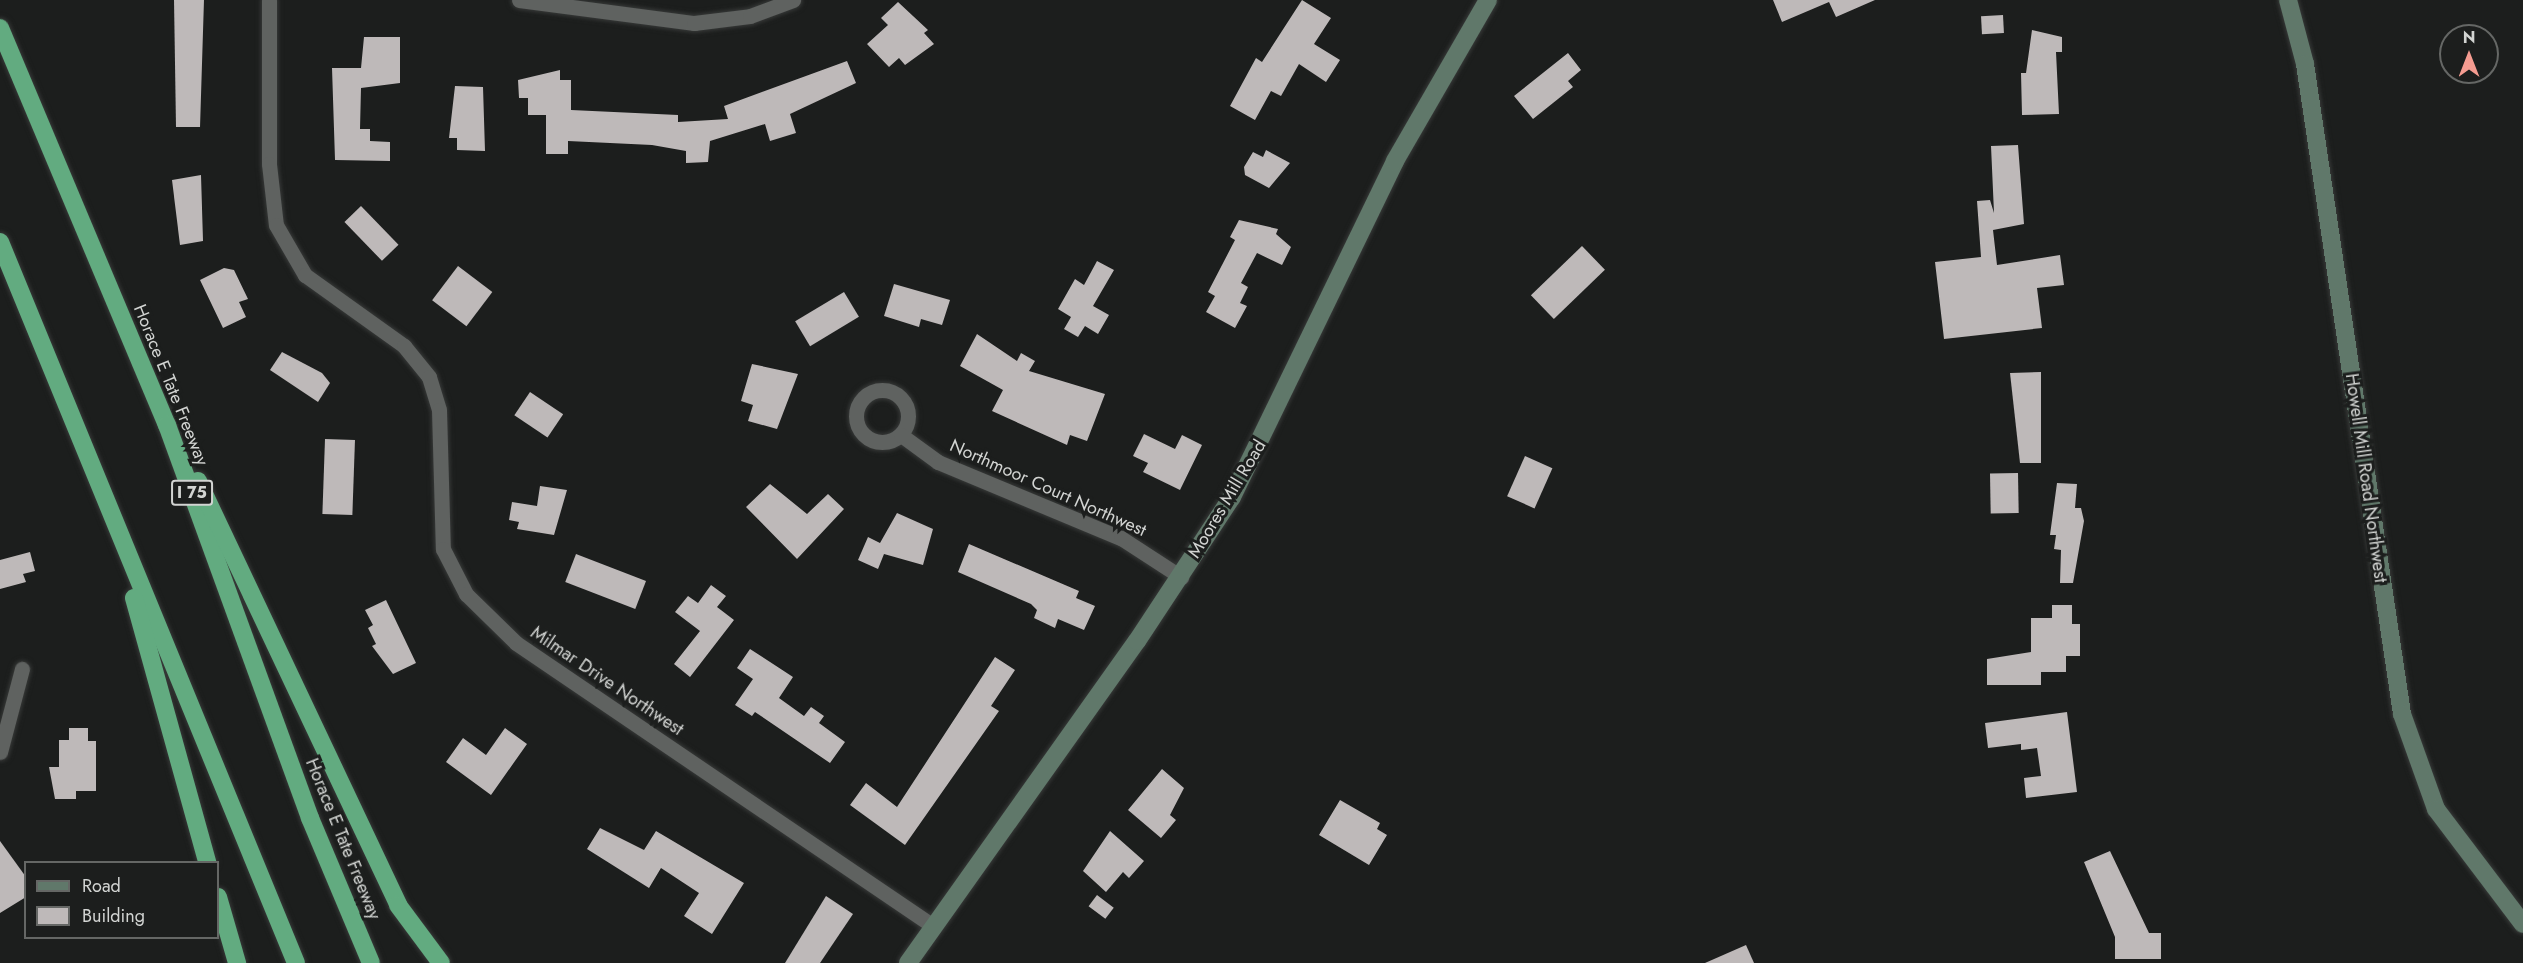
<!DOCTYPE html>
<style>
body{margin:0}
#map{position:relative;width:2523px;height:963px;overflow:hidden;background:#1c1e1d;font-family:Jost,sans-serif}
div>[style]{position:absolute}
[style*='--x']{left:calc(var(--x)*1px);top:calc(var(--y)*1px);width:calc(var(--w)*1px);rotate:calc(var(--a)*1deg)}
.building>*{inset:0;background:#beb9b9;transform-origin:0 0}
.roads{filter:drop-shadow(0 0 2px #373938) drop-shadow(0 0 2px #373938)}
.street>*{height:15px;margin:-7.5px;padding:0 7.5px;transform-origin:7.5px;border-radius:7.5px;background:#5f6260}
.street>.ring{margin:-7.5px;padding:0;box-sizing:content-box;background:none;border:15px solid #5f6260;border-radius:50%}
.secondary>*{height:18px;margin:-9px;padding:0 9px;transform-origin:9px;border-radius:9px;background:#60786a}
.highway>*{height:18px;margin:-9px;padding:0 9px;transform-origin:9px;border-radius:9px;background:#62ab80}
span{translate:-50% -50%;white-space:nowrap;text-align:center;line-height:1.15;-webkit-text-stroke:6px #1c1e1d;paint-order:stroke}
.shield-label span{padding:2px 4px;background:#1c1e1d;border:2px solid;border-radius:4px;-webkit-text-stroke-width:0}
.shield-label{font-size:16px;color:#d2d4d2;font-weight:700}
.street-label{font-size:18px;color:#d2d4d2}
.legend{position:absolute;left:24px;top:861px;width:195px;height:78px;box-sizing:border-box;background:#1c1e1d;border:2px solid #656765;margin:0;padding:8px 10px;list-style:none;font-size:18px;color:#d2d4d2}
.legend li{display:flex;align-items:center;gap:12px;height:30px}
.legend b{width:30px;border:2px solid #656765}
.north{position:absolute;left:2439px;top:24px;width:60px;height:60px;box-sizing:border-box;background:#1c1e1d;border:2px solid #656765;border-radius:50%;rotate:0deg;font-size:16px;font-weight:700;line-height:24px;text-align:center;color:#d2d4d2}
.north::after{content:'';display:block;margin:auto;width:21px;height:27px;background:#f59c91;clip-path:polygon(50% 0,100% 100%,50% 72%,0 100%)}
</style>
<div id="map">
<div class="building">
<i style="clip-path:polygon(174px 0,204px 0,200px 127px,176px 127px)"></i>
<i style="clip-path:polygon(1302px 0,1331px 18px,1314px 44px,1340px 60px,1326px 82px,1299px 64px,1281px 96px,1271px 91px,1255px 120px,1230px 106px,1256px 58px,1262px 62px)"></i>
<i style="clip-path:polygon(1773px 0,1875px 0,1836px 17px,1829px 2px,1782px 22px)"></i>
<i style="clip-path:polygon(898px 2px,928px 30px,924px 33px,934px 44px,905px 65px,899px 58px,889px 67px,867px 44px,888px 25px,881px 18px)"></i>
<i style="left:2003px;top:15px;width:18px;height:22px;rotate:87deg"></i>
<i style="clip-path:polygon(2032px 30px,2062px 37px,2062px 52px,2056px 52px,2059px 114px,2022px 115px,2021px 73px,2026px 73px)"></i>
<i style="clip-path:polygon(364px 37px,400px 37px,400px 83px,361px 88px,360px 129px,370px 129px,370px 141px,390px 142px,390px 161px,335px 160px,332px 68px,361px 68px)"></i>
<i style="clip-path:polygon(1568px 53px,1581px 70px,1568px 81px,1573px 87px,1533px 119px,1514px 96px)"></i>
<i style="clip-path:polygon(847px 61px,856px 83px,790px 114px,796px 133px,770px 141px,765px 124px,710px 141px,708px 162px,686px 163px,686px 151px,652px 145px,568px 141px,568px 154px,546px 154px,546px 115px,528px 115px,528px 98px,519px 98px,518px 80px,560px 70px,560px 80px,571px 80px,571px 110px,678px 115px,678px 122px,728px 119px,724px 106px)"></i>
<i style="clip-path:polygon(455px 86px,483px 87px,485px 151px,457px 150px,457px 138px,449px 138px)"></i>
<i style="clip-path:polygon(2018px 145px,2024px 224px,1993px 230px,1997px 265px,2060px 255px,2064px 285px,2037px 288px,2042px 328px,1944px 339px,1935px 262px,1981px 257px,1977px 201px,1990px 200px,1994px 213px,1991px 146px)"></i>
<i style="clip-path:polygon(1266px 150px,1290px 163px,1269px 188px,1245px 175px,1244px 167px,1253px 152px,1263px 157px)"></i>
<i style="clip-path:polygon(201px 175px,203px 241px,180px 245px,172px 180px)"></i>
<i style="left:361px;top:206px;width:54px;height:23px;rotate:46deg"></i>
<i style="clip-path:polygon(1239px 220px,1278px 229px,1276px 234px,1291px 247px,1282px 265px,1257px 253px,1241px 283px,1248px 287px,1240px 303px,1247px 306px,1235px 328px,1206px 312px,1215px 296px,1208px 292px,1235px 240px,1230px 237px)"></i>
<i style="left:1582px;top:246px;width:33px;height:71px;rotate:46deg"></i>
<i style="clip-path:polygon(1097px 261px,1114px 270px,1093px 306px,1109px 315px,1098px 334px,1085px 326px,1078px 337px,1064px 329px,1071px 317px,1058px 309px,1075px 279px,1084px 285px)"></i>
<i style="left:458px;top:266px;width:43px;height:43px;rotate:37deg"></i>
<i style="clip-path:polygon(224px 268px,234px 270px,248px 299px,239px 302px,246px 317px,223px 328px,200px 280px)"></i>
<i style="clip-path:polygon(894px 284px,950px 300px,942px 325px,921px 319px,919px 327px,884px 316px)"></i>
<i style="left:844px;top:292px;width:29px;height:57px;rotate:59deg"></i>
<i style="clip-path:polygon(977px 334px,1017px 361px,1021px 353px,1035px 361px,1029px 371px,1105px 394px,1087px 441px,1070px 435px,1067px 445px,992px 411px,1003px 390px,960px 366px)"></i>
<i style="clip-path:polygon(282px 352px,322px 373px,330px 383px,318px 402px,270px 370px)"></i>
<i style="clip-path:polygon(752px 364px,798px 374px,777px 429px,748px 421px,753px 405px,741px 401px)"></i>
<i style="clip-path:polygon(2041px 372px,2041px 463px,2020px 463px,2010px 373px)"></i>
<i style="left:530px;top:392px;width:40px;height:28px;rotate:34deg"></i>
<i style="clip-path:polygon(1144px 434px,1175px 449px,1182px 435px,1202px 445px,1180px 490px,1143px 472px,1148px 463px,1133px 456px)"></i>
<i style="left:325px;top:439px;width:30px;height:75px;rotate:2deg"></i>
<i style="left:1525px;top:456px;width:30px;height:44px;rotate:24deg"></i>
<i style="left:2018px;top:473px;width:40px;height:28px;rotate:89deg"></i>
<i style="clip-path:polygon(2057px 483px,2077px 484px,2075px 508px,2081px 508px,2084px 521px,2073px 583px,2060px 583px,2061px 550px,2054px 549px,2056px 535px,2050px 535px)"></i>
<i style="clip-path:polygon(770px 484px,807px 514px,828px 494px,844px 509px,797px 559px,746px 507px)"></i>
<i style="clip-path:polygon(540px 486px,567px 490px,554px 535px,517px 529px,519px 522px,509px 520px,512px 502px,537px 506px)"></i>
<i style="clip-path:polygon(897px 513px,933px 529px,923px 565px,884px 554px,878px 569px,858px 560px,868px 537px,880px 543px)"></i>
<i style="clip-path:polygon(969px 544px,1079px 591px,1076px 598px,1095px 606px,1084px 630px,1058px 619px,1055px 628px,1034px 618px,1037px 610px,1031px 604px,958px 572px)"></i>
<i style="clip-path:polygon(30px 552px,35px 571px,23px 574px,26px 582px,0 589px,0 560px)"></i>
<i style="left:576px;top:554px;width:75px;height:30px;rotate:21deg"></i>
<i style="clip-path:polygon(711px 585px,726px 596px,717px 607px,734px 620px,690px 677px,674px 664px,700px 631px,675px 612px,688px 596px,698px 603px)"></i>
<i style="clip-path:polygon(386px 600px,416px 663px,393px 674px,372px 646px,376px 644px,368px 628px,373px 625px,365px 610px)"></i>
<i style="clip-path:polygon(2052px 605px,2072px 605px,2072px 624px,2080px 624px,2080px 656px,2066px 656px,2066px 672px,2041px 672px,2041px 685px,1987px 685px,1987px 659px,2031px 652px,2031px 618px,2052px 618px)"></i>
<i style="clip-path:polygon(750px 649px,793px 677px,779px 698px,804px 716px,811px 707px,824px 716px,819px 723px,845px 742px,830px 763px,755px 712px,752px 716px,735px 705px,753px 679px,737px 668px)"></i>
<i style="clip-path:polygon(995px 657px,1015px 670px,991px 706px,999px 711px,905px 845px,850px 805px,866px 783px,897px 807px)"></i>
<i style="clip-path:polygon(2067px 712px,2077px 792px,2026px 798px,2024px 778px,2041px 776px,2037px 748px,2021px 750px,2021px 744px,1988px 748px,1985px 723px)"></i>
<i style="clip-path:polygon(69px 728px,88px 728px,88px 741px,96px 741px,96px 791px,76px 791px,76px 799px,55px 799px,49px 767px,59px 767px,59px 740px,69px 740px)"></i>
<i style="clip-path:polygon(505px 728px,527px 744px,491px 795px,446px 762px,463px 738px,486px 755px)"></i>
<i style="clip-path:polygon(1162px 769px,1184px 788px,1170px 815px,1176px 820px,1161px 838px,1128px 810px)"></i>
<i style="clip-path:polygon(1340px 800px,1380px 823px,1377px 829px,1387px 835px,1369px 865px,1319px 835px)"></i>
<i style="clip-path:polygon(600px 828px,644px 850px,656px 831px,744px 883px,712px 934px,684px 916px,699px 893px,661px 868px,649px 888px,587px 849px)"></i>
<i style="clip-path:polygon(1110px 831px,1144px 861px,1129px 878px,1123px 872px,1106px 892px,1083px 871px)"></i>
<i style="clip-path:polygon(0 841px,26px 877px,26px 897px,0 913px)"></i>
<i style="clip-path:polygon(2110px 851px,2149px 933px,2161px 933px,2161px 959px,2115px 959px,2115px 937px,2084px 862px)"></i>
<i style="left:1097px;top:895px;width:21px;height:14px;rotate:37deg"></i>
<i style="clip-path:polygon(826px 896px,853px 914px,820px 963px,785px 963px)"></i>
<i style="clip-path:polygon(1746px 945px,1754px 963px,1705px 963px)"></i>
</div>
<div class="roads">
<div class="street">
<i style="--x:269;--y:0;--w:164;--a:90"></i>
<i style="--x:269;--y:164;--w:61;--a:83.5"></i>
<i style="--x:276;--y:225;--w:58;--a:59.9"></i>
<i style="--x:305;--y:275;--w:122;--a:35.6"></i>
<i style="--x:404;--y:346;--w:40;--a:51"></i>
<i style="--x:429;--y:377;--w:34;--a:73"></i>
<i style="--x:439;--y:410;--w:139;--a:88.4"></i>
<i style="--x:443;--y:549;--w:51;--a:62.9"></i>
<i style="--x:466;--y:594;--w:70;--a:44.4"></i>
<i style="--x:516;--y:643;--w:504;--a:34.16"></i>
<i style="--x:519;--y:0;--w:177;--a:7.5"></i>
<i style="--x:694;--y:23;--w:56;--a:-7.1"></i>
<i style="--x:750;--y:16;--w:46;--a:-20.4"></i>
<i class="ring" style="left:856px;top:390px;width:37px;height:37px"></i>
<i style="--x:901;--y:435;--w:46;--a:36.1"></i>
<i style="--x:938;--y:462;--w:198;--a:22.6"></i>
<i style="--x:1121;--y:538;--w:72;--a:33"></i>
<i style="--x:0;--y:752;--w:86;--a:-75.2"></i>
</div>
<div class="secondary">
<i style="--x:2288;--y:0;--w:66;--a:75.1"></i>
<i style="--x:2305;--y:64;--w:657;--a:81.51"></i>
<i style="--x:2402;--y:714;--w:101;--a:70.3"></i>
<i style="--x:2436;--y:809;--w:144;--a:52.9"></i>
<i style="--x:908;--y:963;--w:395;--a:-54.6"></i>
<i style="--x:1137;--y:641;--w:173;--a:-56.6"></i>
<i style="--x:1232;--y:497;--w:373;--a:-64.1"></i>
<i style="--x:1395;--y:161;--w:186;--a:-60"></i>
</div>
<div class="highway">
<i style="--x:0;--y:28;--w:431;--a:67.2"></i>
<i style="--x:167;--y:425;--w:418;--a:70"></i>
<i style="--x:310;--y:818;--w:157;--a:67.2"></i>
<i style="--x:0;--y:242;--w:779;--a:67.68"></i>
<i style="--x:198;--y:481;--w:469;--a:64.7"></i>
<i style="--x:398;--y:905;--w:72;--a:53.4"></i>
<i style="--x:134;--y:598;--w:274;--a:74.5"></i>
<i style="--x:218;--y:897;--w:69;--a:73.9"></i>
</div>
</div>
<div class="shield-label">
<span style="left:192px;top:493px">I 75</span>
</div>
<div class="street-label">
<span style="left:171px;top:385px;rotate:68deg">Horace E Tate Freeway</span>
<span style="left:2366px;top:478px;rotate:82deg">Howell Mill Road Northwest</span>
<span style="left:1048px;top:488px;rotate:24deg">Northmoor Court Northwest</span>
<span style="left:1227px;top:499px;rotate:-59deg">Moores Mill Road</span>
<span style="left:607px;top:681px;rotate:34deg">Milmar Drive Northwest</span>
<span style="left:343px;top:839px;rotate:68deg">Horace E Tate Freeway</span>
</div>
<ul class="legend">
<li><b style="height:8px;background:#60786a"></b>Road</li>
<li><b style="height:16px;background:#beb9b9"></b>Building</li>
</ul>
<div class="north">N</div>
</div>
